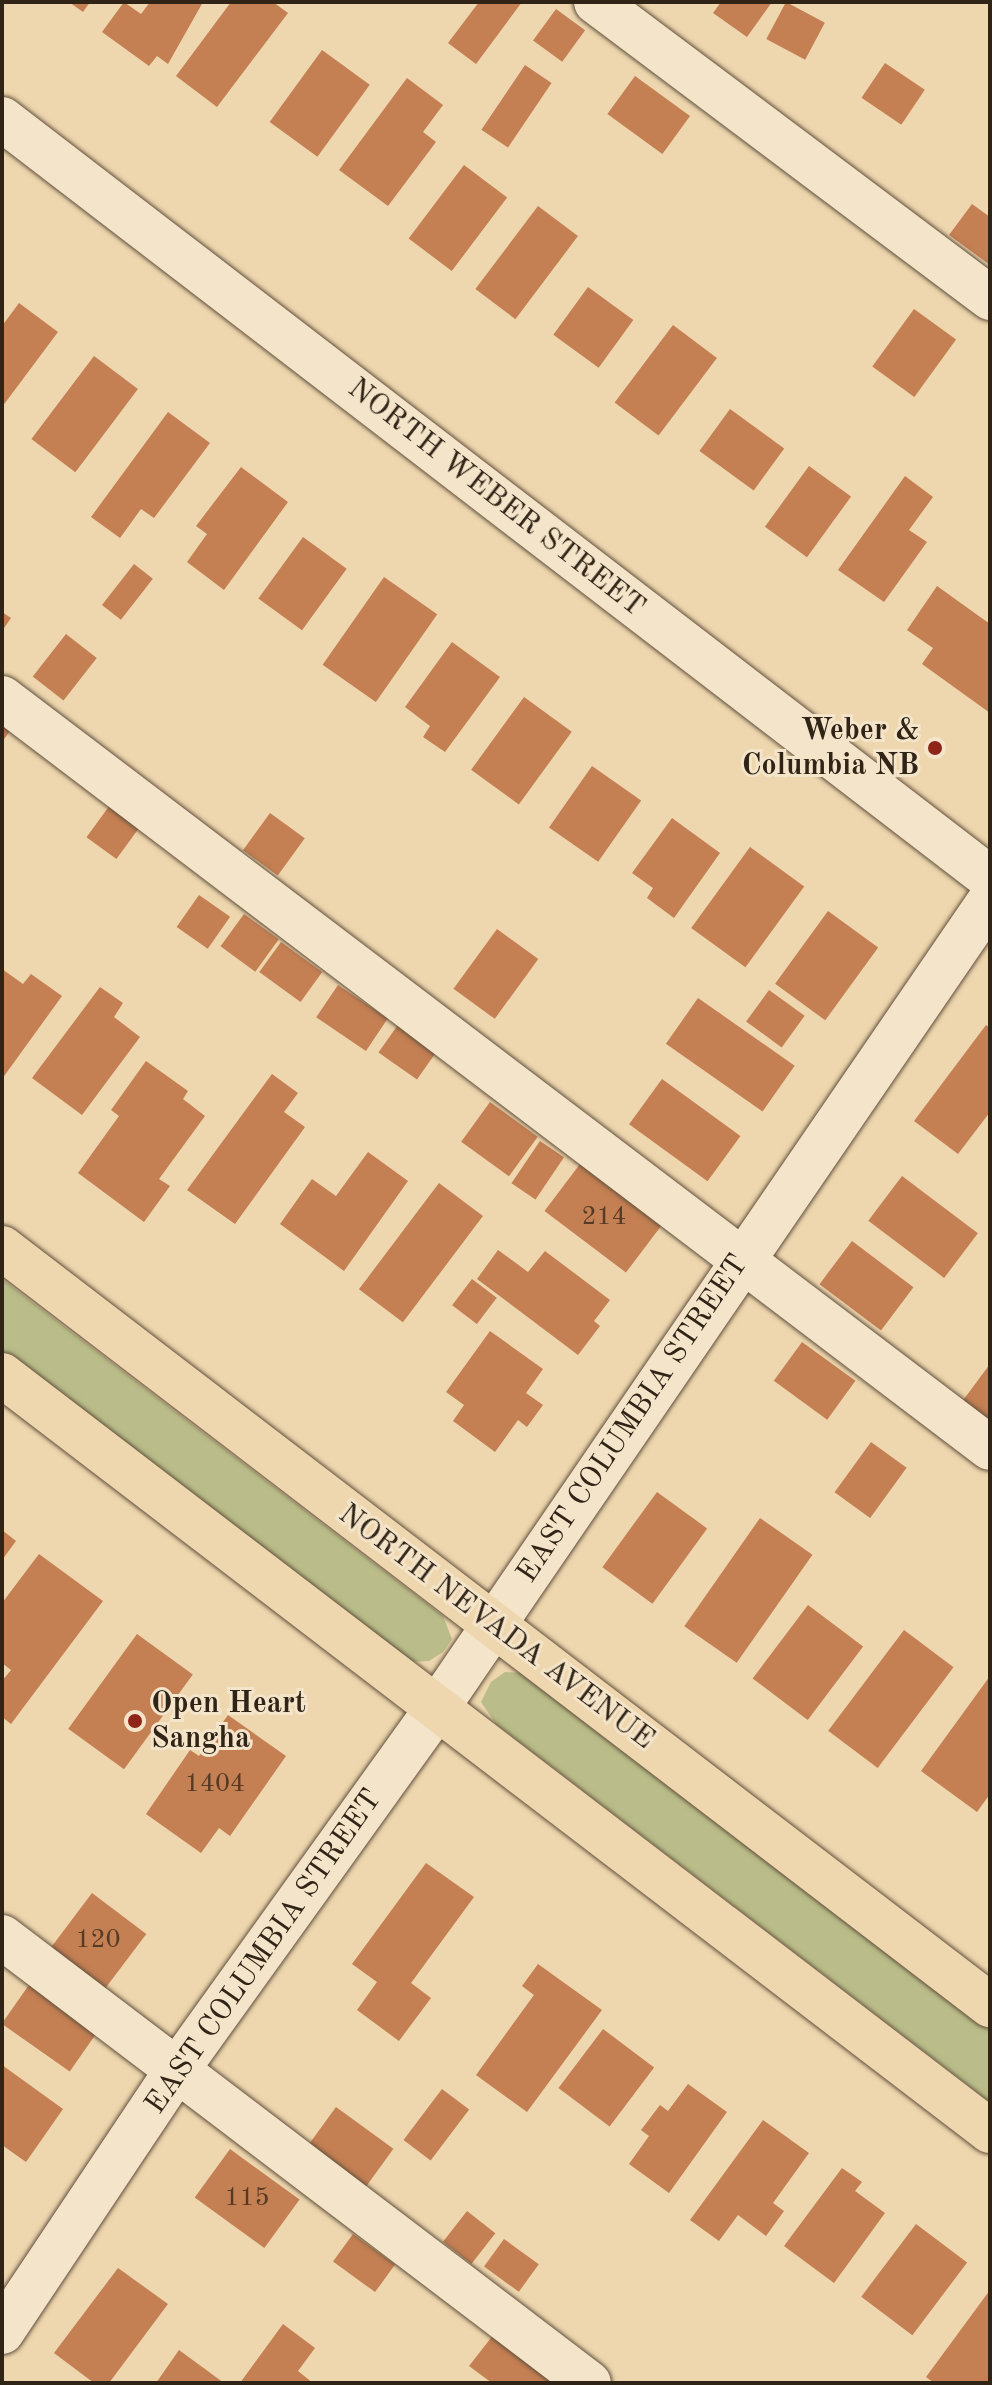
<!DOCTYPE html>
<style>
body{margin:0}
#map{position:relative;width:992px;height:2385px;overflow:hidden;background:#eed6ae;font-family:"Old Standard TT",serif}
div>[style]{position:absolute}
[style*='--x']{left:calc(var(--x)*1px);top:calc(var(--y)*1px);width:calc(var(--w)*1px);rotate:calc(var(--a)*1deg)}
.green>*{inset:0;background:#babd89}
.building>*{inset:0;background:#c47f53;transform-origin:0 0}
.roads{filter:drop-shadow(0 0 2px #60503c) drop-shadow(0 0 2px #60503c)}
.minor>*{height:44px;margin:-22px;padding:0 22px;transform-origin:22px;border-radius:22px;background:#f4e4ca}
.major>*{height:44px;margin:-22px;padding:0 22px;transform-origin:22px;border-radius:22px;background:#eed6ae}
.dots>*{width:22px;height:22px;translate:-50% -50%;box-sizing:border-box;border:4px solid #f4e4ca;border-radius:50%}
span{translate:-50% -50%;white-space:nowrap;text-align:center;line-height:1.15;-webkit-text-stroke:6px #f4e4ca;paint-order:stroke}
.number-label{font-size:26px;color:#553b25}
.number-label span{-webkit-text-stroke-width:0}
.street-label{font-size:30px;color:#302416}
.poi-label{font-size:30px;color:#302416;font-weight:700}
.right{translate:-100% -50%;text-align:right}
.left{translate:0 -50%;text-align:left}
.frame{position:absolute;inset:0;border:4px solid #302416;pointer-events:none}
</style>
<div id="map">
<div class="green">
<i style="clip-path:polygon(2px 1279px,443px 1616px,452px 1639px,443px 1652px,429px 1661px,408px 1662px,2px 1351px)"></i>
<i style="clip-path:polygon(505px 1672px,528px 1673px,990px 2028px,990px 2102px,496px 1724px,481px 1702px,491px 1682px)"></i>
</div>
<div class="building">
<i style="clip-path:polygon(69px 2px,90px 2px,83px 12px)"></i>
<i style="clip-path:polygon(124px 2px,141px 14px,150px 2px,203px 2px,168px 64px,157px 56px,149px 66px,102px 32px)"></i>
<i style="clip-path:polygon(231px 2px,273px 2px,288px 13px,217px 107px,176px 76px)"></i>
<i style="clip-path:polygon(479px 2px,522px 2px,476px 64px,448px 43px)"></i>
<i style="clip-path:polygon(721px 2px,772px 2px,747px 37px,713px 13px)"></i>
<i style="left:786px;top:2px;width:44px;height:42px;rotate:28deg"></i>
<i style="left:556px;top:9px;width:36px;height:39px;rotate:36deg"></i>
<i style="left:322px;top:50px;width:59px;height:89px;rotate:36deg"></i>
<i style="left:885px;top:63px;width:48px;height:42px;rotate:34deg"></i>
<i style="left:525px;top:65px;width:32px;height:78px;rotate:34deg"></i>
<i style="left:635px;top:76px;width:68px;height:47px;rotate:36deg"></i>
<i style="clip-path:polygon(407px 78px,443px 105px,423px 132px,436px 142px,388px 206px,339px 170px)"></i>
<i style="left:464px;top:165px;width:54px;height:92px;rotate:37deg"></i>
<i style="clip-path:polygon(972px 204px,990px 217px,990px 265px,949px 235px)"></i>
<i style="left:538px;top:206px;width:50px;height:104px;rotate:37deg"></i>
<i style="left:588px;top:287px;width:56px;height:59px;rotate:36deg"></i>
<i style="clip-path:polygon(19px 303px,58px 332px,2px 407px,2px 326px)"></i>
<i style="left:914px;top:309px;width:52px;height:71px;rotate:36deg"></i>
<i style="left:673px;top:325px;width:55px;height:97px;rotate:37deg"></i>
<i style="left:94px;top:356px;width:55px;height:104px;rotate:37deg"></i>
<i style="left:730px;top:409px;width:67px;height:52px;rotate:36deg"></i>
<i style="clip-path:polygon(168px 412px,210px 443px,154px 518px,141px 509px,120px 538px,91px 517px)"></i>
<i style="left:809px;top:466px;width:52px;height:75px;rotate:36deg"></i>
<i style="clip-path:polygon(241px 467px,288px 502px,224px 590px,187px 562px,207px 534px,196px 526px)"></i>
<i style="clip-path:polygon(905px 476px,933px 497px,909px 530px,927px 542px,884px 602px,838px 570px)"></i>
<i style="left:303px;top:537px;width:54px;height:76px;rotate:36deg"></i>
<i style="left:134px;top:564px;width:24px;height:52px;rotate:38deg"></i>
<i style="left:384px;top:577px;width:65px;height:107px;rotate:35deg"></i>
<i style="clip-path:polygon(937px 586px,990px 624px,990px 713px,922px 664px,933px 648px,907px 630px)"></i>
<i style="clip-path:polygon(2px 612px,11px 618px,2px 631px)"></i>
<i style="left:66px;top:634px;width:39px;height:54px;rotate:38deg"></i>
<i style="clip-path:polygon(452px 642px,500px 677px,445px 752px,423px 737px,430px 726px,405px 707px)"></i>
<i style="left:524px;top:697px;width:59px;height:90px;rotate:36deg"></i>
<i style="clip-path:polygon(2px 715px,15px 724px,2px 742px)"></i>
<i style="left:592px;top:766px;width:60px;height:75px;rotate:35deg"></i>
<i style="left:110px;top:805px;width:37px;height:40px;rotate:36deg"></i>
<i style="left:270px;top:813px;width:43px;height:46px;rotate:36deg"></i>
<i style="clip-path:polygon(672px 818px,720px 853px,674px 918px,647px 898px,653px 888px,632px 873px)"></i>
<i style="left:750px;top:847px;width:67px;height:100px;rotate:36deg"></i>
<i style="left:199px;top:895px;width:38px;height:39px;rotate:35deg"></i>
<i style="left:828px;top:911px;width:62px;height:90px;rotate:36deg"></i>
<i style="left:244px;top:914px;width:43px;height:40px;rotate:36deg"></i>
<i style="left:497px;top:929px;width:51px;height:74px;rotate:36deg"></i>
<i style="left:281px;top:942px;width:51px;height:37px;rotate:36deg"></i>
<i style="clip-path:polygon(2px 969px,23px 984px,31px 974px,62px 996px,2px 1079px)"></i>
<i style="left:338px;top:985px;width:60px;height:39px;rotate:34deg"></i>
<i style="clip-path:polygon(100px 987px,123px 1003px,114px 1017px,140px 1037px,82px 1115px,32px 1078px)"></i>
<i style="left:769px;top:990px;width:44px;height:39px;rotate:36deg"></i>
<i style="left:698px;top:998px;width:118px;height:56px;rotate:35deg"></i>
<i style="left:402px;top:1019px;width:47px;height:41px;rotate:35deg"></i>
<i style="clip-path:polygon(986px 1025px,990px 1028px,990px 1112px,958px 1154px,914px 1121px)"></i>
<i style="clip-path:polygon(146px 1061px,188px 1091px,183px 1099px,205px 1116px,159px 1179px,170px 1186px,144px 1222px,78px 1173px,119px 1116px,111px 1110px)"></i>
<i style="clip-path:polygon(272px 1074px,298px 1093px,284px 1112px,305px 1127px,235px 1224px,187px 1190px)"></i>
<i style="left:662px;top:1079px;width:97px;height:56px;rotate:36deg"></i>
<i style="left:490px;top:1102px;width:59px;height:49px;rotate:36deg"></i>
<i style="left:540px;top:1141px;width:29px;height:51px;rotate:34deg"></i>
<i style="clip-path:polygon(368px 1152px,408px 1181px,344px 1271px,280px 1224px,312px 1179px,336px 1196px)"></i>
<i style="left:580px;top:1164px;width:102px;height:59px;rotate:37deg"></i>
<i style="left:902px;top:1176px;width:95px;height:56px;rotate:37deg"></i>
<i style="left:439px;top:1183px;width:55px;height:133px;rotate:37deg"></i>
<i style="left:852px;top:1241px;width:77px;height:54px;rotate:37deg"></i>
<i style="clip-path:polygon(498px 1250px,528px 1272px,545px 1251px,610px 1300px,594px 1321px,600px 1326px,578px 1355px,477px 1279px)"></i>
<i style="left:472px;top:1279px;width:31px;height:33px;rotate:37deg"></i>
<i style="clip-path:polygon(490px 1331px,543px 1369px,526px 1393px,543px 1405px,527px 1427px,518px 1420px,495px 1452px,453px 1421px,464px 1405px,446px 1392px)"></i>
<i style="left:802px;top:1342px;width:66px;height:48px;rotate:36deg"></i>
<i style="clip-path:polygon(990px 1364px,990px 1424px,961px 1403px)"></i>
<i style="left:871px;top:1442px;width:44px;height:62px;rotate:36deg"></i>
<i style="left:657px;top:1492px;width:62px;height:93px;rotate:36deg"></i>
<i style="left:760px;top:1518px;width:64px;height:132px;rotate:35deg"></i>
<i style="clip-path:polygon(2px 1530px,16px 1541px,2px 1560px)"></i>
<i style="clip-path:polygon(39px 1554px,103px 1601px,11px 1724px,2px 1717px,2px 1681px,11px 1670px,2px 1663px,2px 1603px)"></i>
<i style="left:808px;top:1605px;width:69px;height:92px;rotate:37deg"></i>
<i style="left:904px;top:1630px;width:62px;height:126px;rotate:37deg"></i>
<i style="left:137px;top:1634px;width:69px;height:117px;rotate:36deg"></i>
<i style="clip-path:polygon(990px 1676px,990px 1794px,977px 1812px,921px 1771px)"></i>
<i style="clip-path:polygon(228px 1715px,286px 1756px,230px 1836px,219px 1828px,201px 1853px,146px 1814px,190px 1750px,199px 1756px)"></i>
<i style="clip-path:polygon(426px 1863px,474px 1897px,411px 1983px,431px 1998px,399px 2041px,357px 2010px,377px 1982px,352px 1964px)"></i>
<i style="left:92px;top:1893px;width:68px;height:70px;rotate:37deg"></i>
<i style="clip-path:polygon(538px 1964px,602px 2010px,527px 2112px,476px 2075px,534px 1995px,522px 1986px)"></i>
<i style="left:31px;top:1982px;width:83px;height:51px;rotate:35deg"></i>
<i style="left:603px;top:2029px;width:64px;height:74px;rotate:37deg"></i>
<i style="clip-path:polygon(2px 2065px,63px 2109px,26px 2162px,2px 2145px)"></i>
<i style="clip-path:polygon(688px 2084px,727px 2112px,669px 2193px,629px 2164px,649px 2136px,641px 2130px,660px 2105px,668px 2111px)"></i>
<i style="left:442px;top:2089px;width:34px;height:64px;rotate:37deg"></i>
<i style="left:336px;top:2107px;width:71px;height:50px;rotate:36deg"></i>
<i style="clip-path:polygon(763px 2120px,809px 2153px,773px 2203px,784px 2211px,766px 2236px,738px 2215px,719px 2241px,690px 2220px)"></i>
<i style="left:230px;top:2149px;width:86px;height:60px;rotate:36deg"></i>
<i style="clip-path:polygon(842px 2168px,862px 2182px,855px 2191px,885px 2213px,834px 2283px,784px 2246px)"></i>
<i style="left:467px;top:2211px;width:36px;height:39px;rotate:38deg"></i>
<i style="left:916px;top:2224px;width:64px;height:91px;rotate:37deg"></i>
<i style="left:353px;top:2234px;width:52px;height:34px;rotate:36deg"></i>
<i style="left:504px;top:2239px;width:43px;height:34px;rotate:36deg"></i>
<i style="clip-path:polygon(118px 2268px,168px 2304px,109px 2383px,94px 2383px,54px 2353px)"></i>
<i style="clip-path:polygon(990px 2290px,990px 2383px,934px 2383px,926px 2377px)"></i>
<i style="clip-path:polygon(283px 2324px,315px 2348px,298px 2371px,313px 2383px,240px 2383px)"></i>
<i style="clip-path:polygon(494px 2334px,559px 2383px,492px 2383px,469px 2366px)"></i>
<i style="clip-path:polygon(179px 2350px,224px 2383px,156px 2383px)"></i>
</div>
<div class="roads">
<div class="minor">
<i style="--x:596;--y:2;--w:493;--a:36.9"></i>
<i style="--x:2;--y:119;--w:1246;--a:37.53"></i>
<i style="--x:2;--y:698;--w:1240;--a:37.2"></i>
<i style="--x:2;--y:1937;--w:737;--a:37.23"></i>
<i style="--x:2;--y:2332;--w:315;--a:-56.3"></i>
<i style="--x:177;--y:2070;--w:446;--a:-54.3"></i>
<i style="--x:437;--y:1708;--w:979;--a:-55.61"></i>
</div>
<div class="major">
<i style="--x:2;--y:1248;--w:1245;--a:37.46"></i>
<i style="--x:2;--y:1375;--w:1244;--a:37.42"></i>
</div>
</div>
<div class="dots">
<i style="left:935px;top:748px;background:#8f2418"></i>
<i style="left:135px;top:1721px;background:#8f2418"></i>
</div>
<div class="number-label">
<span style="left:604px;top:1218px">214</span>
<span style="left:215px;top:1785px">1404</span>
<span style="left:98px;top:1941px">120</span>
<span style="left:247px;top:2199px">115</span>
</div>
<div class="street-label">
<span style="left:496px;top:498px;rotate:38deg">NORTH WEBER STREET</span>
<span style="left:633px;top:1419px;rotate:-56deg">EAST COLUMBIA STREET</span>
<span style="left:496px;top:1627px;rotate:37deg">NORTH NEVADA AVENUE</span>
<span style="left:264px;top:1952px;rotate:-55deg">EAST COLUMBIA STREET</span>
</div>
<div class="poi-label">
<span class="right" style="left:919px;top:748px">Weber &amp;<br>Columbia NB</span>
<span class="left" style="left:151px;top:1721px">Open Heart<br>Sangha</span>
</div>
<div class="frame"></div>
</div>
